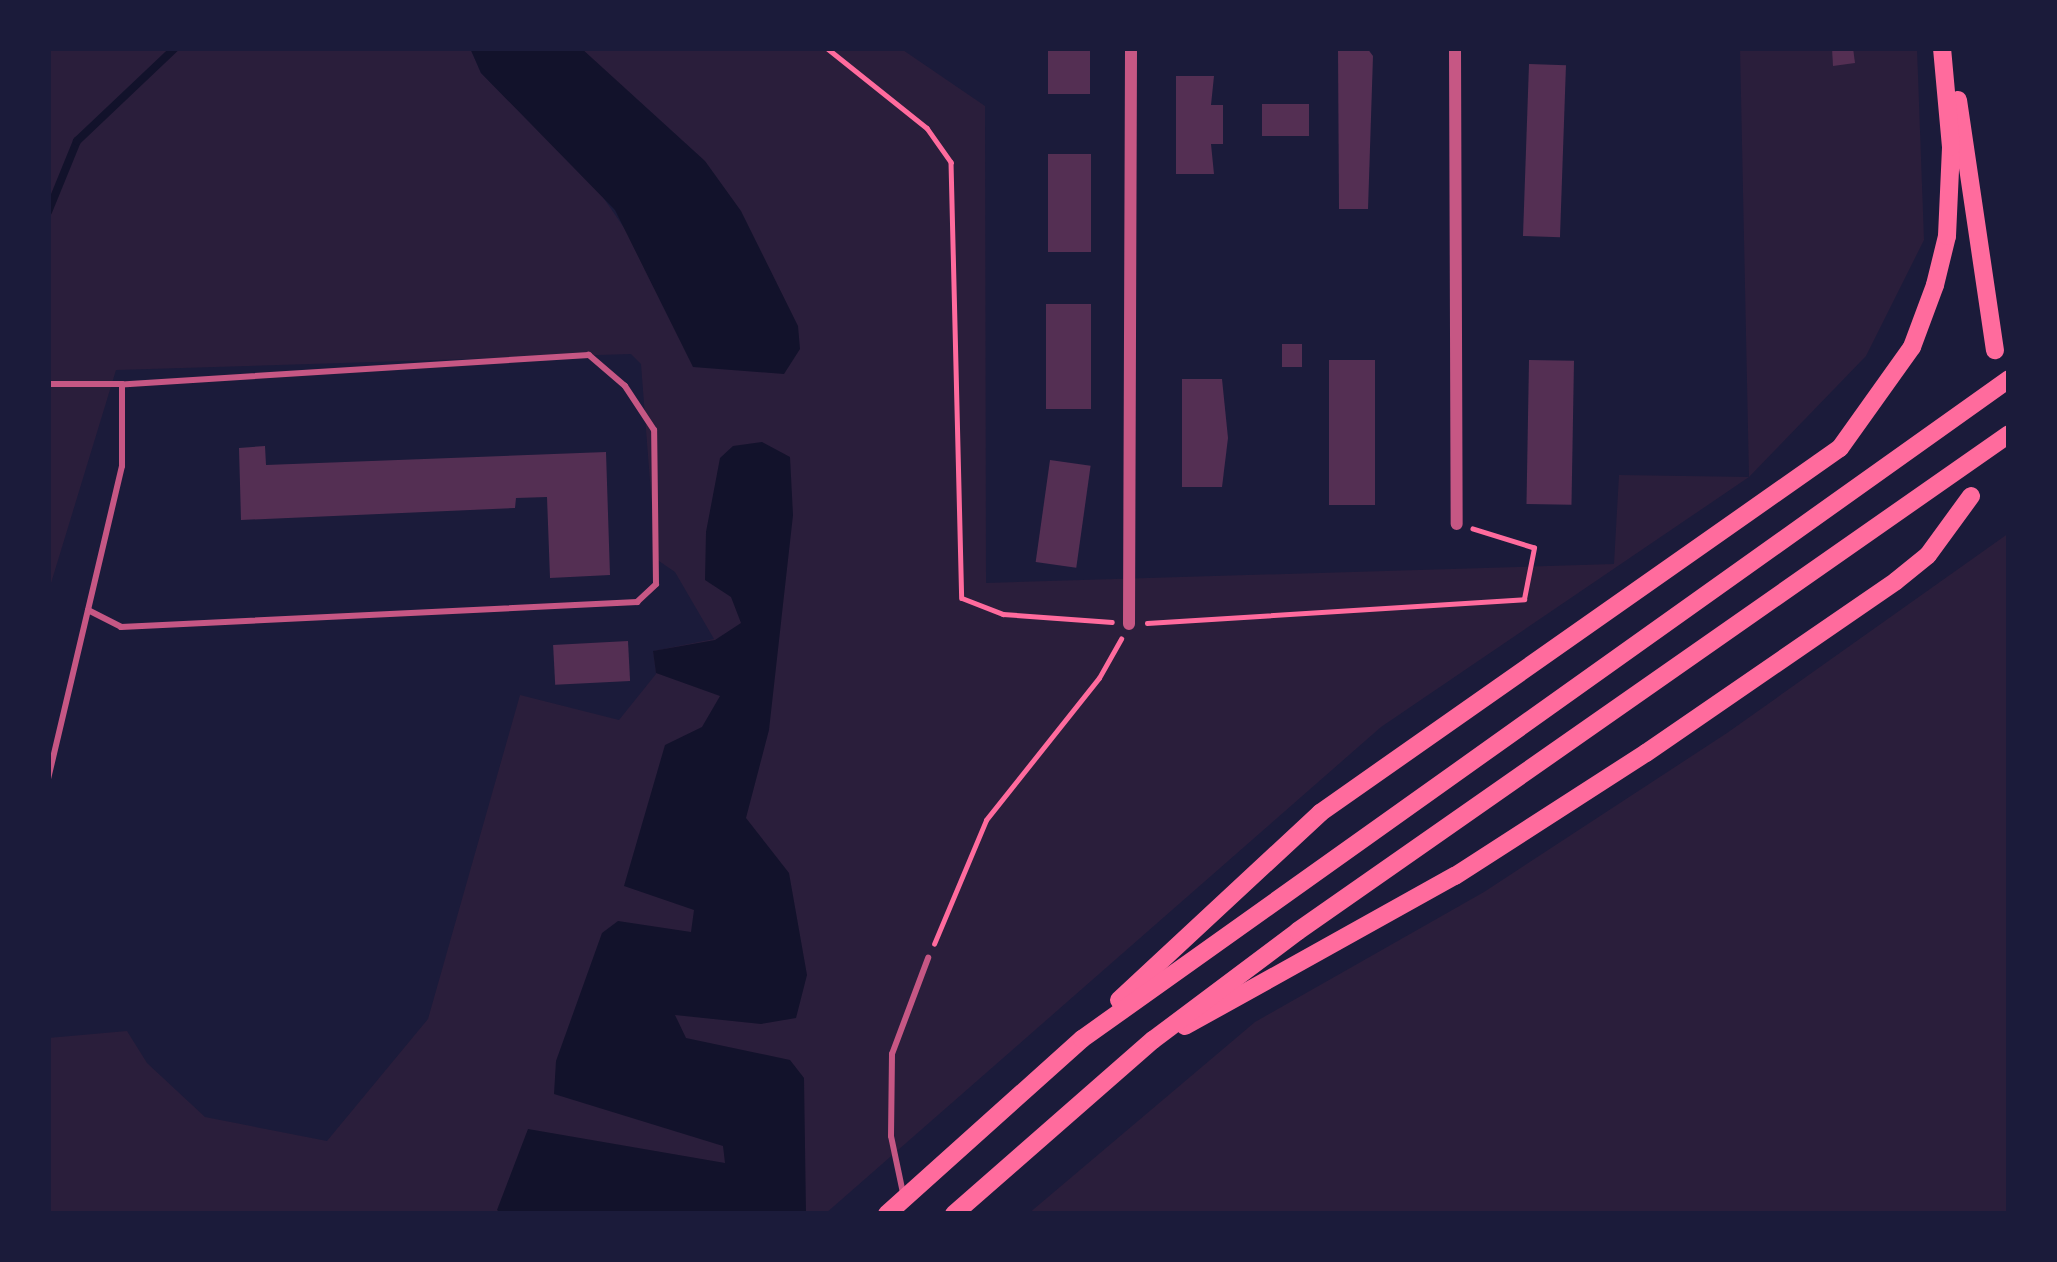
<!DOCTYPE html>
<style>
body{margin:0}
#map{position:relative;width:2057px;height:1262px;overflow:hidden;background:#1b1b3a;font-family:Lato,sans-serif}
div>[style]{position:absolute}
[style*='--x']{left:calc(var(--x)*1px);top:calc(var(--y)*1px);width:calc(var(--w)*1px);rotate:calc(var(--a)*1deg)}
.green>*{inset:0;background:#2a1e3b}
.water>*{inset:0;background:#12122b}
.stream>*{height:8px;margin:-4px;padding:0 4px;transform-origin:4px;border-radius:4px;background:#12122b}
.building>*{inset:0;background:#542f53;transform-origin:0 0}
.path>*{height:4.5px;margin:-2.25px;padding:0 2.25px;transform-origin:2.25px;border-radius:2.25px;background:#ff6b9d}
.service>*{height:6px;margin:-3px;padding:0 3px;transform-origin:3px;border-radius:3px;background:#c65784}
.minor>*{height:12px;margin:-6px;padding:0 6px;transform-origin:6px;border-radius:6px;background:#c65784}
.secondary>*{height:18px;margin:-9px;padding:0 9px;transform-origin:9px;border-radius:9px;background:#ff6b9d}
span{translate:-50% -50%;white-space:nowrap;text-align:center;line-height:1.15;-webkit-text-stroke:9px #1b1b3a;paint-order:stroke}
.frame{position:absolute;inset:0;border:51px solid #1b1b3a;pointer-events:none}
</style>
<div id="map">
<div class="green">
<i style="clip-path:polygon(48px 48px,470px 48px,481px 73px,598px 190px,638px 248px,637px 108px,581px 48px,900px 48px,985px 106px,986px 583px,1614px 564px,1619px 475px,1749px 477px,1740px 48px,1917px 48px,1924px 240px,1866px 356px,1749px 477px,1381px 727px,825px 1214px,48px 1214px,48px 1038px,127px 1031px,147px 1063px,205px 1117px,327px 1141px,428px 1019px,520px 695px,619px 720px,656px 674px,653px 651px,714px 639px,675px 572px,656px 559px,641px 364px,631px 354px,116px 370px,48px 593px)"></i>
<i style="clip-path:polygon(2009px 533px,2009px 1214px,1028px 1214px,1255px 1022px,1484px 892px,1727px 733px)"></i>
</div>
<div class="water">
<i style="clip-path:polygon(470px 48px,581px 48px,705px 161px,741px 211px,798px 326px,800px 349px,784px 374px,693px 367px,615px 210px,481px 73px)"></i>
<i style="clip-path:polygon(762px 442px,790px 457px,793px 515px,769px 730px,746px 818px,789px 873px,807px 975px,796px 1018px,761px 1024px,675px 1015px,686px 1038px,790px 1060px,804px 1078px,806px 1214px,502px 1214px,497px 1210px,528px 1129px,725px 1163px,723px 1146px,554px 1094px,556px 1061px,602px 933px,618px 921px,691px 932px,694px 910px,624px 886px,665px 745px,702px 727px,720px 696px,656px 673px,653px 651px,715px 640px,741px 623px,731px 597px,705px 580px,706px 532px,720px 458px,733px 446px)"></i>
</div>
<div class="stream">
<i style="--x:48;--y:212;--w:77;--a:-67.8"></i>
<i style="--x:77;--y:141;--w:135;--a:-43.5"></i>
</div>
<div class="building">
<i style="left:1048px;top:48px;width:42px;height:46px"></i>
<i style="clip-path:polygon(1338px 48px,1367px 48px,1373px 56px,1368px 209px,1339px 209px)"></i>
<i style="clip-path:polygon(1832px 48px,1853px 48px,1855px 63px,1833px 66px)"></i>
<i style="left:1529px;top:64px;width:37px;height:172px;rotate:2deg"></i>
<i style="clip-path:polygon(1176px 76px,1214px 76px,1211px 105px,1223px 105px,1223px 144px,1211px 144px,1214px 174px,1176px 174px)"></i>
<i style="left:1262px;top:104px;width:47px;height:32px"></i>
<i style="left:1048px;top:154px;width:43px;height:98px"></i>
<i style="left:1091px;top:304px;width:105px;height:45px;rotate:90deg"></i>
<i style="left:1282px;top:344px;width:20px;height:23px"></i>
<i style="left:1375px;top:360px;width:145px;height:46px;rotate:90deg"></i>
<i style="left:1529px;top:360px;width:45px;height:144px;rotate:1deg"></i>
<i style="clip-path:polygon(1182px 379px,1222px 379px,1228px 438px,1222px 487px,1182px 487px)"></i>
<i style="clip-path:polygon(265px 446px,266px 465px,606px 452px,610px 575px,550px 578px,547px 497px,516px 498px,515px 508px,241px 520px,239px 448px)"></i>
<i style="left:1050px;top:460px;width:41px;height:103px;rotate:8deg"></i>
<i style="left:628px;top:641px;width:40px;height:75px;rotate:87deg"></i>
</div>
<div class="path">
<i style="--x:827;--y:48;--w:128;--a:38.7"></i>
<i style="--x:927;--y:128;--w:42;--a:54.8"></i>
<i style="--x:951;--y:162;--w:436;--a:88.6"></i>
<i style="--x:962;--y:598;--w:44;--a:21.3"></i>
<i style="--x:1003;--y:614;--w:109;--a:4.2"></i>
<i style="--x:1147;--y:623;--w:378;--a:-3.6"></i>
<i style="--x:1524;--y:599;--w:52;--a:-78.9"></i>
<i style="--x:1534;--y:548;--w:64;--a:-162.7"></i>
<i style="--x:934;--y:944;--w:134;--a:-67.2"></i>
<i style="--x:986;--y:820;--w:181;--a:-51.5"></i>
<i style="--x:1099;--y:678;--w:45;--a:-60.6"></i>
</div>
<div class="service">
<i style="--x:48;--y:384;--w:74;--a:0"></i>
<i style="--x:122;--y:384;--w:82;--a:90"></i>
<i style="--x:122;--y:466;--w:322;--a:103.3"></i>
<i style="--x:88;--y:610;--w:37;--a:27"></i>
<i style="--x:121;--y:627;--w:517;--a:-2.77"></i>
<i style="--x:637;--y:602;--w:26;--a:-43"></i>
<i style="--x:656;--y:584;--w:154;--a:-90.7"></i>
<i style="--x:654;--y:430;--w:53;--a:-123.4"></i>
<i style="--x:625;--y:386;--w:48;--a:-139.3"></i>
<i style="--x:589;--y:355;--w:468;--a:176.4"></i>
<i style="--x:903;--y:1193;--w:58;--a:-101.9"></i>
<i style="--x:891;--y:1136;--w:82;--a:-89.3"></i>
<i style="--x:892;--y:1054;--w:103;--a:-69.4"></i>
</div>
<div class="minor">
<i style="--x:1455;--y:48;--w:476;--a:89.8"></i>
<i style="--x:1129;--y:624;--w:576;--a:-89.8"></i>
</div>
<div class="secondary">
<i style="--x:1958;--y:100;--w:253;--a:81.6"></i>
<i style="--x:1119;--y:1000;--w:275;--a:-42.9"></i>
<i style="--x:1320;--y:813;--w:635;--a:-35.07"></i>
<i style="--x:1840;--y:448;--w:124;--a:-54.5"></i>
<i style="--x:1912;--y:347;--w:66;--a:-69.6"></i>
<i style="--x:1935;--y:285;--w:50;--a:-76.2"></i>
<i style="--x:1947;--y:236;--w:89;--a:-87.4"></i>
<i style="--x:1951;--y:147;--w:99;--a:-95.2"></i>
<i style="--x:1185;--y:1026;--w:309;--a:-29.1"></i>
<i style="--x:1455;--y:876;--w:227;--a:-32.8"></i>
<i style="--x:1646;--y:753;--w:303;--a:-34.5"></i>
<i style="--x:1896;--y:581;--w:41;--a:-39.1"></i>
<i style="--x:1928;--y:555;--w:73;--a:-53.9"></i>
<i style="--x:887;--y:1214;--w:262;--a:-41.9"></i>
<i style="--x:1082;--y:1039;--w:1138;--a:-35.45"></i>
<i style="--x:954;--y:1214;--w:264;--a:-41.2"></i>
<i style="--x:1153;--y:1040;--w:181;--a:-36.9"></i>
<i style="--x:1298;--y:931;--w:867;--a:-34.95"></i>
</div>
<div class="frame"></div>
</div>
